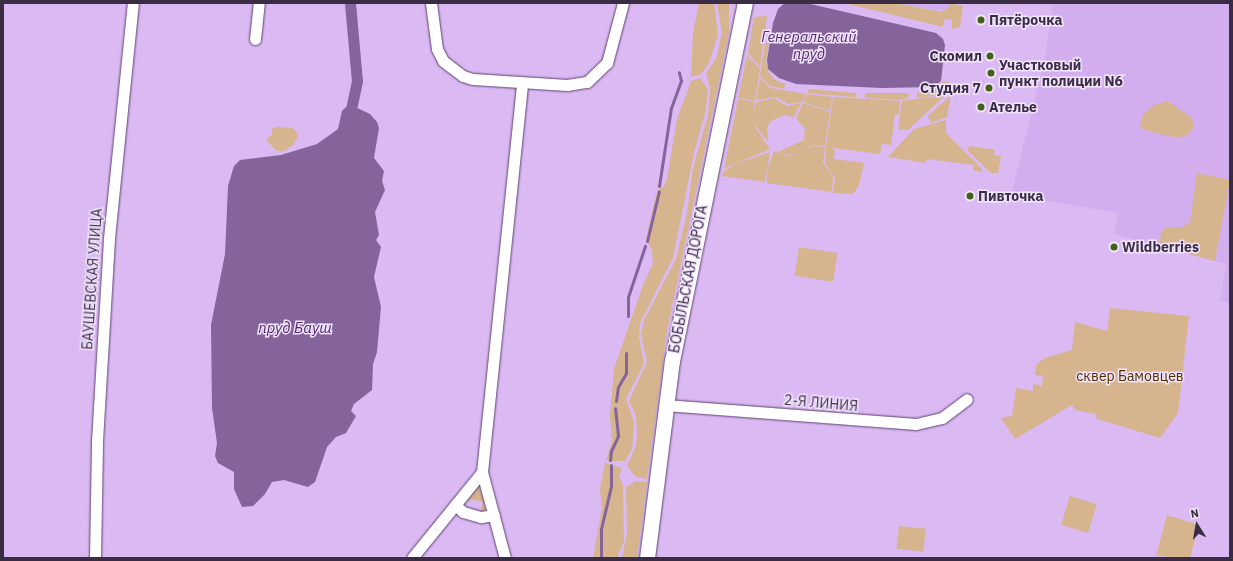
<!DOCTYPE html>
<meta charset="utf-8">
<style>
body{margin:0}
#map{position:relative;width:1233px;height:561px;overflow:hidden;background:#dbbaf4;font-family:"IBM Plex Sans",sans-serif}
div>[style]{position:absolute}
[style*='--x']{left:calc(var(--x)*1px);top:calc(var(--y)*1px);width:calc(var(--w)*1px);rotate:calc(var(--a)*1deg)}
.built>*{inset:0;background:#d3aeee}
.green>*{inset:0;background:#d5b48e;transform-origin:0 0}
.water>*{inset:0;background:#84649b}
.stream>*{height:3px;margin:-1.5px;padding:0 1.5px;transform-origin:1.5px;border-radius:1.5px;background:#84649b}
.canal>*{height:11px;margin:-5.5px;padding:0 5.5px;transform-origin:5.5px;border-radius:5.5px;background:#84649b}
.roads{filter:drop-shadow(0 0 1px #604273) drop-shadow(0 0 1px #604273)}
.street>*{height:11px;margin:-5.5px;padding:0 5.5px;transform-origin:5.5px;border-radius:5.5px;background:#fff}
.secondary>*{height:15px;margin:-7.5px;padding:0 7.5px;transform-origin:7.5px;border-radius:7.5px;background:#fff}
.dots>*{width:11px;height:11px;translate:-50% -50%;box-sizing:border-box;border:2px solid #f1e4fc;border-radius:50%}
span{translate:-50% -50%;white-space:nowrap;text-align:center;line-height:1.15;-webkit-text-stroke:3px #f1e4fc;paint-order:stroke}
.poi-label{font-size:14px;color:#392c43;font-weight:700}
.left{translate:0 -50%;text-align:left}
.right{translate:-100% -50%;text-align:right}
.street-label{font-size:14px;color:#392c43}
.park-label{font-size:14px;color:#4c2e00}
.water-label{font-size:15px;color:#53276d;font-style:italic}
.frame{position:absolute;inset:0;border:4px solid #392c43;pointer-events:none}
.north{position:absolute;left:1177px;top:505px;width:40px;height:40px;-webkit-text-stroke:3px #f1e4fc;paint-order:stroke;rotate:349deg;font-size:11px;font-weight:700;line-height:16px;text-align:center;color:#392c43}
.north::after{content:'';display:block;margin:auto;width:14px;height:18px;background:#392c43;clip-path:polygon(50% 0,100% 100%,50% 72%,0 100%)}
</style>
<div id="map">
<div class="built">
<i style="clip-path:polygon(897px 3px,949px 3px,949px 7px,942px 11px)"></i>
<i style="clip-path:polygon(1053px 3px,1230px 3px,1230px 303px,1220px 301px,1226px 264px,1114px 234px,1118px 213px,1011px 195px,1045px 57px)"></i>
</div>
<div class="green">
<i style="clip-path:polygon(699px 3px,714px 3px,718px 35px,709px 63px,701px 74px,691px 77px,693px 33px)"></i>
<i style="clip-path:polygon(717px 3px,729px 3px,729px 33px,667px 331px,647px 479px,636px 477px,627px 466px,636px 446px,637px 435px,636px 416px,629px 401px,647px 362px,641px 335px,644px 320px,676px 259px,687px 213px,693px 168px,708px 115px,710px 88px,706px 73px,716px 59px,722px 33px)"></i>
<i style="clip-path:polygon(844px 3px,895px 3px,942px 12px,949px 7px,950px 3px,963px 6px,960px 27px,948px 30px,952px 28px,952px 20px,944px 19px,943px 27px)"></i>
<i style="clip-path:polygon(767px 16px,760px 67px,748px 53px,754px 17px)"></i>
<i style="clip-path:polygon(765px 43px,769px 43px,766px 61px,768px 71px,775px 80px,785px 84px,784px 89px,770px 86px,760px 76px)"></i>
<i style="clip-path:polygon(747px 55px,760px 69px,755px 101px,738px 98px)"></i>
<i style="clip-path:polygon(700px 78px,708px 89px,706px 109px,694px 153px,673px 258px,640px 323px,639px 337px,644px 364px,626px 399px,634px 422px,632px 449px,625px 461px,612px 461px,606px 460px,612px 441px,610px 416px,614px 369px,643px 285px,653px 264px,652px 250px,646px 240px,657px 191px,664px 186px,667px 179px,677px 119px,691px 81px)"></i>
<i style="clip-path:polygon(760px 78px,770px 88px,806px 94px,802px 102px,788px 104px,776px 97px,756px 100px)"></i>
<i style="clip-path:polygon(943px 81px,950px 82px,938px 95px,917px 98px,917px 93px,933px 90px)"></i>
<i style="clip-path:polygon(950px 84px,951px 90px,908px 130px,898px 130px,902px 101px,938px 96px)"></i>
<i style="left:808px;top:89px;width:49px;height:4px;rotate:5deg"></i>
<i style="clip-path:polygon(865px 93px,909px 93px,908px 98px,901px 100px,865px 98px)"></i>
<i style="clip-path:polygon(807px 94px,832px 97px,830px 111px,803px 102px)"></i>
<i style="clip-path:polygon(951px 95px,947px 117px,931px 123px,928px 116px)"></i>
<i style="clip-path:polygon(833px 97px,900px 101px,899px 115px,895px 114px,891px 145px,882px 144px,880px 154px,826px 147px)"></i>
<i style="clip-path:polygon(774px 98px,787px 106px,801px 103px,794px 117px,784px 115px,771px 121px,767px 128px,768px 142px,755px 125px,754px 110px,756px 102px)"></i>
<i style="clip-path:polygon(738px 99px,754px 102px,755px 127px,770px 149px,724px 169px)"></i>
<i style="clip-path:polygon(1168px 101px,1192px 118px,1194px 128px,1187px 135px,1179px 138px,1163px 135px,1140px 128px,1143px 114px,1156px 104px)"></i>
<i style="clip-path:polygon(803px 103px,830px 112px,825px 146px,813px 145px,802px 151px,813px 146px,825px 147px,823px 163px,833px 176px,832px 192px,767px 183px,767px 171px,774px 151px,789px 156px,799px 153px,789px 155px,778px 152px,804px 140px,805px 129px,796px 118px)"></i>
<i style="clip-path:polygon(946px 120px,946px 133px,982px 169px,982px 172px,973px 170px,974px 165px,927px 159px,925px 163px,888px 157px,914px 129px)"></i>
<i style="clip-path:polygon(277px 127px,292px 128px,296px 131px,298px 137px,292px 146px,284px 151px,277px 151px,266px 140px,272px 135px,272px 129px)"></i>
<i style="clip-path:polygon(970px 146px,995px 150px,994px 155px,1001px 156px,998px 173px,991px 173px,967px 150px)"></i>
<i style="clip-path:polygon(826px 147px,835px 149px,834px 159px,864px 163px,859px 185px,853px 194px,833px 193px,835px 178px,825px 163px)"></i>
<i style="clip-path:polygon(770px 152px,765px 182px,722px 176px,723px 172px,736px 164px)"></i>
<i style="clip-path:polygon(1197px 173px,1230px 180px,1215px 261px,1159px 246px,1161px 233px,1165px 228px,1182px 227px,1190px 222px)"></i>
<i style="left:799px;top:247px;width:39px;height:29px;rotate:9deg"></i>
<i style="clip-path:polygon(1110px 308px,1189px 316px,1178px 413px,1160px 438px,1097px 419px,1096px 414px,1075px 410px,1072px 405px,1015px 439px,1001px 418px,1012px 416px,1016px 388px,1033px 391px,1033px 384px,1042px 386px,1043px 376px,1035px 375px,1036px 365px,1044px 358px,1072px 350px,1075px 322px,1107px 331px)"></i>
<i style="clip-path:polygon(605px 463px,622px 468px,619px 476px,623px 486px,624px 541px,617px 558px,593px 558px,602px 508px,600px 489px)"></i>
<i style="clip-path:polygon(635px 481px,647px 482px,637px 558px,622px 558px,627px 533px,626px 488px)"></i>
<i style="clip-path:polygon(479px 485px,487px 509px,480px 513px,483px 502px,470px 499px,464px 505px,463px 503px)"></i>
<i style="left:1070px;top:496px;width:28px;height:30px;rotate:17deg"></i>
<i style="clip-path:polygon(1167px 515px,1199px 525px,1190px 558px,1156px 556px)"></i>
<i style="left:899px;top:526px;width:27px;height:23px;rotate:6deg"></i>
</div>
<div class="water">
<i style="clip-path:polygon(785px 3px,806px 3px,936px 33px,943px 39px,945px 45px,941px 81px,934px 87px,882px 88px,796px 84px,779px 78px,768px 69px,767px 60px,773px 23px,778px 9px)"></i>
<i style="clip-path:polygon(349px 104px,370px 114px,377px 122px,379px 128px,374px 158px,384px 171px,382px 181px,385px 190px,375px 212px,379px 235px,376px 240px,381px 247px,374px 277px,381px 307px,377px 352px,373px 364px,372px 390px,354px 404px,351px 411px,356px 416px,346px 433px,336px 437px,327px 447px,315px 482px,308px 487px,284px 480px,272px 482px,265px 494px,253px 506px,242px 507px,234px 489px,234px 472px,218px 463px,215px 456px,217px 443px,212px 408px,211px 325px,225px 254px,228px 186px,234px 166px,240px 160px,281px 155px,317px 144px,338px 129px,342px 111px)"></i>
</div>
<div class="stream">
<i style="--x:659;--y:186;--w:79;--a:-81.3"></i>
<i style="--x:671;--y:108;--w:29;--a:-70"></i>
<i style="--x:681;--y:81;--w:9;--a:-103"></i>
<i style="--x:647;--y:241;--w:51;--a:-76.5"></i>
<i style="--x:628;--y:316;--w:19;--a:-90"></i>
<i style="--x:628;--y:297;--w:54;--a:-71.6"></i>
<i style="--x:616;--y:401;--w:14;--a:-82"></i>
<i style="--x:618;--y:387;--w:16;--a:-60"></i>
<i style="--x:626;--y:373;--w:20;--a:-90"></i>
<i style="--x:610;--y:460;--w:9;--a:-84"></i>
<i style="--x:611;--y:451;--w:17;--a:-65"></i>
<i style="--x:618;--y:436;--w:28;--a:-96"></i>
<i style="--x:601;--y:558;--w:29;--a:-90"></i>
<i style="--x:601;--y:529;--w:44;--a:-76.9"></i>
<i style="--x:611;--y:486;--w:21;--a:-90"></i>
</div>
<div class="canal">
<i style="--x:350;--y:3;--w:78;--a:84.9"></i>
<i style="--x:357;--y:81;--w:25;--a:102"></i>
</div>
<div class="roads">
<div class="street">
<i style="--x:431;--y:3;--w:46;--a:82.6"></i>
<i style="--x:437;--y:49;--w:13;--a:63"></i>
<i style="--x:443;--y:61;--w:25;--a:37"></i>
<i style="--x:463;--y:76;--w:10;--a:17"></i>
<i style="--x:473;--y:79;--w:94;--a:3.7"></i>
<i style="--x:567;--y:85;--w:20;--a:-9"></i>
<i style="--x:587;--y:82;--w:28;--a:-44"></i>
<i style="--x:607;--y:63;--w:62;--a:-75.1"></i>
<i style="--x:255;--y:39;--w:36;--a:-84"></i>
<i style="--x:665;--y:405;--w:252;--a:4.3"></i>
<i style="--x:916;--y:424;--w:27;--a:-13"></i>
<i style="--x:942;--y:418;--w:31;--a:-37"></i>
<i style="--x:455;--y:505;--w:11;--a:41"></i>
<i style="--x:463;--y:512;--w:19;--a:16"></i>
<i style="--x:481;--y:517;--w:13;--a:-9"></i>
<i style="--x:95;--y:558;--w:117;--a:-89"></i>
<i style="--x:97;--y:441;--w:203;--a:-86.6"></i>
<i style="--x:109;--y:238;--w:236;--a:-84.2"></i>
<i style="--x:412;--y:558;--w:111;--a:-50.9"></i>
<i style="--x:505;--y:558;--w:89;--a:-105"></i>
<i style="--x:482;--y:472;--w:391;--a:-84.1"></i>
</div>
<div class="secondary">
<i style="--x:647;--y:558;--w:199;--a:-82.8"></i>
<i style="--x:672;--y:361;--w:365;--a:-78.5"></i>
</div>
</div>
<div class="dots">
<i style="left:981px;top:20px;background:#406117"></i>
<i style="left:990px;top:56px;background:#406117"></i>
<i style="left:991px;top:73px;background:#406117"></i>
<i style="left:989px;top:88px;background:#406117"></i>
<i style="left:981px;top:107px;background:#406117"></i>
<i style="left:970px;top:196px;background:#406117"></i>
<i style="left:1114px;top:247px;background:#406117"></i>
</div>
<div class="poi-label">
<span class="left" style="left:989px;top:20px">Пятёрочка</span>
<span class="right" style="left:982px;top:56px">Скомил</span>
<span class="left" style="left:999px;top:73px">Участковый<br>пункт полиции N6</span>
<span class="right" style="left:981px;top:88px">Студия 7</span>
<span class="left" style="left:989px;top:107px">Ателье</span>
<span class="left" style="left:978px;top:196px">Пивточка</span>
<span class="left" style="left:1122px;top:247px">Wildberries</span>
</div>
<div class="street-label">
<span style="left:92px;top:279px;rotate:-86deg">БАУШЕВСКАЯ УЛИЦА</span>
<span style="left:688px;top:279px;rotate:-79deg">БОБЫЛЬСКАЯ ДОРОГА</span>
<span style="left:821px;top:403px;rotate:5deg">2-Я ЛИНИЯ</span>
</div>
<div class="park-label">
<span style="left:1130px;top:376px">сквер Бамовцев</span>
</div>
<div class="water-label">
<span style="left:809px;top:45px">Генеральский<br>пруд</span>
<span style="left:295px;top:328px">пруд Бауш</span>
</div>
<div class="frame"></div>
<div class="north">N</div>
</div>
